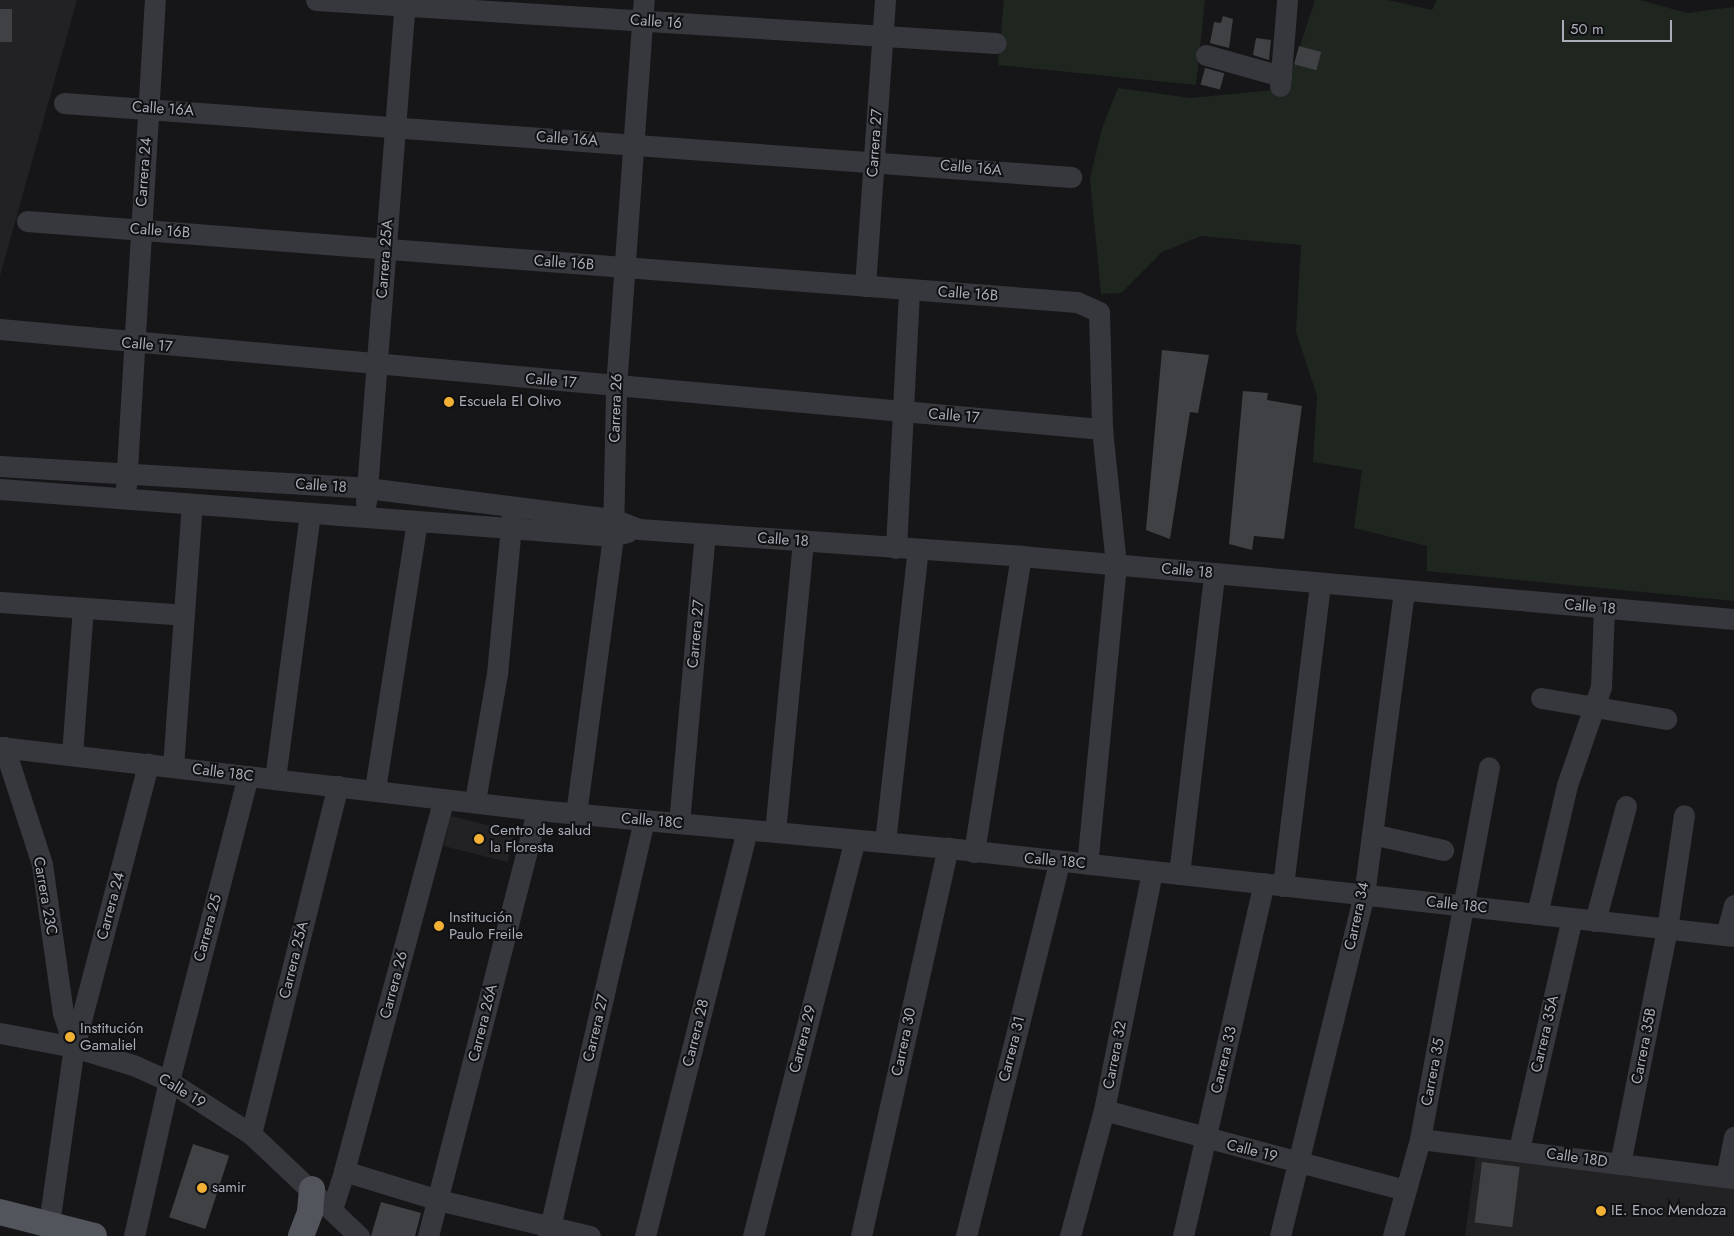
<!DOCTYPE html>
<meta charset="utf-8">
<style>
body{margin:0}
#map{position:relative;width:1734px;height:1236px;overflow:hidden;background:#161618;font-family:Jost,sans-serif}
div>[style]{position:absolute}
[style*='--x']{left:calc(var(--x)*1px);top:calc(var(--y)*1px);width:calc(var(--w)*1px);rotate:calc(var(--a)*1deg)}
.built>*{inset:0;background:#222225;transform-origin:0 0}
.green>*{inset:0;background:#1e261f}
.building>*{inset:0;background:#404145;transform-origin:0 0}
.minor>*{height:21px;margin:-10.5px;padding:0 10.5px;transform-origin:10.5px;border-radius:10.5px;background:#37383d}
.major>*{height:26px;margin:-13px;padding:0 13px;transform-origin:13px;border-radius:13px;background:#53555c}
.dots>*{width:14px;height:14px;translate:-50% -50%;box-sizing:border-box;border:2px solid #111113;border-radius:50%}
span{translate:-50% -50%;white-space:nowrap;text-align:center;line-height:1.15;-webkit-text-stroke:4px #111113;paint-order:stroke}
.street-label{font-size:15px;color:#a8adb8}
.poi-label{font-size:15px;color:#a8adb8}
.left{translate:0 -50%;text-align:left}
.scale{position:absolute;left:1562px;top:20px;width:110px;height:22px;box-sizing:border-box;border:2px solid #a8adb8;border-top:0;padding-left:6px;font-size:15px;line-height:18px;white-space:nowrap;color:#a8adb8;-webkit-text-stroke:4px #111113;paint-order:stroke}
</style>
<div id="map">
<div class="built">
<i style="clip-path:polygon(0 0,77px 0,0 276px)"></i>
<i style="left:451px;top:816px;width:66px;height:31px;rotate:14deg"></i>
<i style="clip-path:polygon(1476px 1156px,1734px 1186px,1734px 1236px,1465px 1236px)"></i>
</div>
<div class="green">
<i style="clip-path:polygon(1004px 0,1205px 0,1196px 85px,998px 65px)"></i>
<i style="clip-path:polygon(1315px 0,1388px 0,1432px 10px,1437px 0,1640px 0,1687px 13px,1734px 7px,1734px 601px,1427px 571px,1427px 546px,1354px 528px,1362px 470px,1313px 462px,1317px 396px,1296px 332px,1301px 245px,1201px 236px,1162px 252px,1121px 293px,1101px 294px,1090px 178px,1102px 128px,1118px 88px,1190px 98px,1286px 89px)"></i>
</div>
<div class="building">
<i style="left:0;top:9px;width:12px;height:33px"></i>
<i style="clip-path:polygon(1223px 16px,1233px 19px,1229px 48px,1210px 43px,1214px 22px,1221px 23px)"></i>
<i style="clip-path:polygon(1256px 38px,1271px 40px,1269px 60px,1253px 55px)"></i>
<i style="left:1299px;top:46px;width:23px;height:19px;rotate:15deg"></i>
<i style="left:1205px;top:68px;width:20px;height:17px;rotate:15deg"></i>
<i style="clip-path:polygon(1162px 350px,1209px 355px,1198px 413px,1190px 412px,1170px 539px,1146px 530px)"></i>
<i style="clip-path:polygon(1243px 391px,1268px 393px,1267px 400px,1302px 406px,1284px 539px,1254px 536px,1252px 550px,1229px 544px)"></i>
<i style="left:193px;top:1144px;width:38px;height:77px;rotate:18deg"></i>
<i style="left:1482px;top:1162px;width:38px;height:61px;rotate:7deg"></i>
<i style="clip-path:polygon(381px 1202px,421px 1213px,415px 1236px,371px 1236px)"></i>
</div>
<div class="minor">
<i style="--x:316;--y:0;--w:681;--a:3.62"></i>
<i style="--x:1206;--y:55;--w:78;--a:15.6"></i>
<i style="--x:1280;--y:86;--w:86;--a:-85.3"></i>
<i style="--x:64;--y:103;--w:1010;--a:4.2"></i>
<i style="--x:27;--y:221;--w:1053;--a:4.41"></i>
<i style="--x:1077;--y:302;--w:24;--a:24"></i>
<i style="--x:1099;--y:312;--w:117;--a:88.5"></i>
<i style="--x:1102;--y:429;--w:137;--a:84.1"></i>
<i style="--x:1116;--y:565;--w:300;--a:95.5"></i>
<i style="--x:865;--y:286;--w:287;--a:-86"></i>
<i style="--x:0;--y:329;--w:1107;--a:5.19"></i>
<i style="--x:0;--y:466;--w:368;--a:3.4"></i>
<i style="--x:367;--y:488;--w:248;--a:7.2"></i>
<i style="--x:613;--y:519;--w:28;--a:21"></i>
<i style="--x:639;--y:529;--w:383;--a:4"></i>
<i style="--x:1021;--y:556;--w:716;--a:5.05"></i>
<i style="--x:126;--y:486;--w:487;--a:-86.6"></i>
<i style="--x:0;--y:489;--w:615;--a:4.38"></i>
<i style="--x:613;--y:536;--w:15;--a:-16"></i>
<i style="--x:366;--y:502;--w:504;--a:-85.56"></i>
<i style="--x:896;--y:548;--w:258;--a:-87.1"></i>
<i style="--x:0;--y:602;--w:184;--a:4"></i>
<i style="--x:1541;--y:698;--w:127;--a:9.5"></i>
<i style="--x:0;--y:747;--w:541;--a:6.69"></i>
<i style="--x:537;--y:810;--w:413;--a:5.3"></i>
<i style="--x:948;--y:848;--w:791;--a:6.39"></i>
<i style="--x:4;--y:747;--w:123;--a:72"></i>
<i style="--x:42;--y:864;--w:150;--a:82"></i>
<i style="--x:63;--y:1013;--w:36;--a:72"></i>
<i style="--x:72;--y:754;--w:146;--a:-85.7"></i>
<i style="--x:173;--y:767;--w:264;--a:-85.9"></i>
<i style="--x:275;--y:779;--w:268;--a:-82.5"></i>
<i style="--x:375;--y:789;--w:270;--a:-81.1"></i>
<i style="--x:475;--y:801;--w:129;--a:-80.2"></i>
<i style="--x:497;--y:674;--w:161;--a:-84.6"></i>
<i style="--x:576;--y:814;--w:280;--a:-82.4"></i>
<i style="--x:613;--y:536;--w:149;--a:-88.8"></i>
<i style="--x:616;--y:387;--w:388;--a:-85.9"></i>
<i style="--x:679;--y:823;--w:290;--a:-84.9"></i>
<i style="--x:775;--y:832;--w:292;--a:-84.5"></i>
<i style="--x:1372;--y:834;--w:73;--a:12.7"></i>
<i style="--x:885;--y:842;--w:295;--a:-83.6"></i>
<i style="--x:974;--y:852;--w:300;--a:-81"></i>
<i style="--x:1179;--y:874;--w:302;--a:-83.3"></i>
<i style="--x:1283;--y:886;--w:305;--a:-83"></i>
<i style="--x:1537;--y:914;--w:132;--a:-76.9"></i>
<i style="--x:1567;--y:785;--w:104;--a:-70.9"></i>
<i style="--x:1601;--y:687;--w:79;--a:-87.8"></i>
<i style="--x:1595;--y:921;--w:119;--a:-74.9"></i>
<i style="--x:1726;--y:935;--w:31;--a:-75"></i>
<i style="--x:0;--y:1033;--w:75;--a:10.7"></i>
<i style="--x:74;--y:1047;--w:62;--a:17"></i>
<i style="--x:133;--y:1065;--w:39;--a:24"></i>
<i style="--x:169;--y:1081;--w:98;--a:32.9"></i>
<i style="--x:251;--y:1134;--w:149;--a:43.4"></i>
<i style="--x:1104;--y:1110;--w:310;--a:14.9"></i>
<i style="--x:251;--y:1134;--w:359;--a:-76"></i>
<i style="--x:1420;--y:1139;--w:316;--a:7.1"></i>
<i style="--x:1519;--y:1149;--w:237;--a:-77.1"></i>
<i style="--x:1620;--y:1164;--w:240;--a:-78.7"></i>
<i style="--x:1667;--y:929;--w:115;--a:-81.5"></i>
<i style="--x:344;--y:1171;--w:385;--a:-75"></i>
<i style="--x:1726;--y:1177;--w:41;--a:-78.7"></i>
<i style="--x:332;--y:1209;--w:40;--a:-72"></i>
<i style="--x:344;--y:1171;--w:98;--a:17.1"></i>
<i style="--x:438;--y:1200;--w:156;--a:13.3"></i>
<i style="--x:49;--y:1224;--w:179;--a:-82"></i>
<i style="--x:74;--y:1047;--w:293;--a:-75.3"></i>
<i style="--x:134;--y:1236;--w:159;--a:-77.3"></i>
<i style="--x:169;--y:1081;--w:315;--a:-75.5"></i>
<i style="--x:428;--y:1236;--w:440;--a:-75.6"></i>
<i style="--x:548;--y:1236;--w:427;--a:-77"></i>
<i style="--x:645;--y:1236;--w:419;--a:-75.9"></i>
<i style="--x:753;--y:1236;--w:407;--a:-75.6"></i>
<i style="--x:861;--y:1236;--w:398;--a:-77.4"></i>
<i style="--x:966;--y:1236;--w:385;--a:-76"></i>
<i style="--x:1070;--y:1236;--w:131;--a:-74.9"></i>
<i style="--x:1104;--y:1110;--w:244;--a:-78.6"></i>
<i style="--x:1183;--y:1236;--w:362;--a:-77.1"></i>
<i style="--x:1280;--y:1236;--w:351;--a:-76.2"></i>
<i style="--x:1364;--y:895;--w:307;--a:-82.5"></i>
<i style="--x:1393;--y:1236;--w:101;--a:-74.4"></i>
<i style="--x:1420;--y:1139;--w:378;--a:-79.5"></i>
</div>
<div class="major">
<i style="--x:0;--y:1212;--w:97;--a:14.3"></i>
<i style="--x:301;--y:1236;--w:26;--a:-69"></i>
<i style="--x:310;--y:1212;--w:23;--a:-85"></i>
</div>
<div class="dots">
<i style="left:449px;top:402px;background:#f2b134"></i>
<i style="left:479px;top:839px;background:#f2b134"></i>
<i style="left:439px;top:926px;background:#f2b134"></i>
<i style="left:70px;top:1037px;background:#f2b134"></i>
<i style="left:202px;top:1188px;background:#f2b134"></i>
<i style="left:1601px;top:1211px;background:#f2b134"></i>
</div>
<div class="street-label">
<span style="left:656px;top:22px;rotate:4deg">Calle 16</span>
<span style="left:163px;top:109px;rotate:4deg">Calle 16A</span>
<span style="left:567px;top:139px;rotate:4deg">Calle 16A</span>
<span style="left:875px;top:143px;rotate:-86deg">Carrera 27</span>
<span style="left:971px;top:168px;rotate:5deg">Calle 16A</span>
<span style="left:144px;top:172px;rotate:-86deg">Carrera 24</span>
<span style="left:160px;top:231px;rotate:4deg">Calle 16B</span>
<span style="left:385px;top:259px;rotate:-86deg">Carrera 25A</span>
<span style="left:564px;top:263px;rotate:4deg">Calle 16B</span>
<span style="left:968px;top:294px;rotate:4deg">Calle 16B</span>
<span style="left:147px;top:345px;rotate:5deg">Calle 17</span>
<span style="left:551px;top:381px;rotate:5deg">Calle 17</span>
<span style="left:616px;top:408px;rotate:-88deg">Carrera 26</span>
<span style="left:954px;top:416px;rotate:5deg">Calle 17</span>
<span style="left:321px;top:486px;rotate:4deg">Calle 18</span>
<span style="left:783px;top:540px;rotate:4deg">Calle 18</span>
<span style="left:1187px;top:571px;rotate:5deg">Calle 18</span>
<span style="left:1590px;top:607px;rotate:5deg">Calle 18</span>
<span style="left:696px;top:634px;rotate:-85deg">Carrera 27</span>
<span style="left:223px;top:773px;rotate:7deg">Calle 18C</span>
<span style="left:652px;top:821px;rotate:5deg">Calle 18C</span>
<span style="left:1055px;top:861px;rotate:5deg">Calle 18C</span>
<span style="left:45px;top:896px;rotate:80deg">Carrera 23C</span>
<span style="left:1457px;top:905px;rotate:6deg">Calle 18C</span>
<span style="left:111px;top:906px;rotate:-75deg">Carrera 24</span>
<span style="left:1357px;top:916px;rotate:-78deg">Carrera 34</span>
<span style="left:208px;top:928px;rotate:-75deg">Carrera 25</span>
<span style="left:294px;top:960px;rotate:-76deg">Carrera 25A</span>
<span style="left:394px;top:985px;rotate:-75deg">Carrera 26</span>
<span style="left:483px;top:1023px;rotate:-76deg">Carrera 26A</span>
<span style="left:596px;top:1028px;rotate:-77deg">Carrera 27</span>
<span style="left:696px;top:1033px;rotate:-76deg">Carrera 28</span>
<span style="left:1545px;top:1034px;rotate:-77deg">Carrera 35A</span>
<span style="left:803px;top:1039px;rotate:-76deg">Carrera 29</span>
<span style="left:904px;top:1042px;rotate:-78deg">Carrera 30</span>
<span style="left:1644px;top:1046px;rotate:-79deg">Carrera 35B</span>
<span style="left:1012px;top:1049px;rotate:-76deg">Carrera 31</span>
<span style="left:1115px;top:1055px;rotate:-79deg">Carrera 32</span>
<span style="left:1224px;top:1060px;rotate:-77deg">Carrera 33</span>
<span style="left:1433px;top:1072px;rotate:-79deg">Carrera 35</span>
<span style="left:182px;top:1091px;rotate:31deg">Calle 19</span>
<span style="left:1252px;top:1151px;rotate:14deg">Calle 19</span>
<span style="left:1577px;top:1158px;rotate:8deg">Calle 18D</span>
</div>
<div class="poi-label">
<span class="left" style="left:459px;top:402px">Escuela El Olivo</span>
<span class="left" style="left:490px;top:839px">Centro de salud<br>la Floresta</span>
<span class="left" style="left:449px;top:926px">Institución<br>Paulo Freile</span>
<span class="left" style="left:80px;top:1037px">Institución<br>Gamaliel</span>
<span class="left" style="left:212px;top:1188px">samir</span>
<span class="left" style="left:1611px;top:1211px">IE. Enoc Mendoza</span>
</div>
<div class="scale">50 m</div>
</div>
